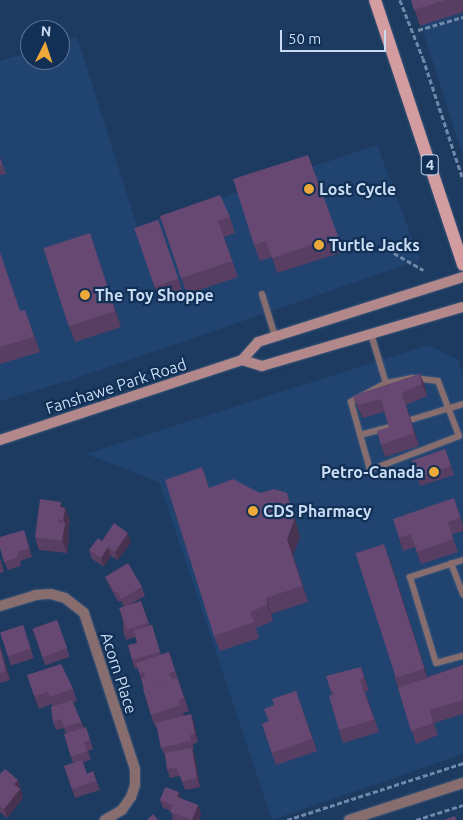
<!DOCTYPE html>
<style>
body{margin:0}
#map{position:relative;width:463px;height:820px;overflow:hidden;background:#1d3a60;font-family:Ubuntu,sans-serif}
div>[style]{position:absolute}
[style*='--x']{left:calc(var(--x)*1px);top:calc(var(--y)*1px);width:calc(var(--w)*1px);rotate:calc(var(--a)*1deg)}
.built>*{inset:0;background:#214370}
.path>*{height:2.5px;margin-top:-1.25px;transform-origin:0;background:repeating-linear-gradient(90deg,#7189a8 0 5px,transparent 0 7.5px)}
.roads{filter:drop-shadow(0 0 1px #3c577a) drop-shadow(0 0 1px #3c577a)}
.service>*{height:6px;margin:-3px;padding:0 3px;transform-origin:3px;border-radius:3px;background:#876d6e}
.minor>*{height:10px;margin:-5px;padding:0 5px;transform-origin:5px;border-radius:5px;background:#876d6e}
.tertiary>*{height:10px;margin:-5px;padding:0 5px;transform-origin:5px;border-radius:5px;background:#876d6e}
.secondary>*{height:10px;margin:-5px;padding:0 5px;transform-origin:5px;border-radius:5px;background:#b2888a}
.primary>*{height:12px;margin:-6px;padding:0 6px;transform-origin:6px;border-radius:6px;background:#d39da0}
.wall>*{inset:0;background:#583e62;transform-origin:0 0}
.shaded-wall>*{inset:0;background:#473250}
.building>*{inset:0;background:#664872;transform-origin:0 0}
.dots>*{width:14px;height:14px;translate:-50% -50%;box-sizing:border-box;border:2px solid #123055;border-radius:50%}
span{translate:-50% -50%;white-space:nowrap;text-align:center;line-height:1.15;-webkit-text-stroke:4.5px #123055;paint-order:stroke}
.shield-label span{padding:1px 4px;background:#123055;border:1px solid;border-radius:4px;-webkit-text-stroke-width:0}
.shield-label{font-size:15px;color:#cadcf3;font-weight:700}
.poi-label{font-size:16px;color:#cadcf3;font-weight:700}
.left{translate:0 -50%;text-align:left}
.right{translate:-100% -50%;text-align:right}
.street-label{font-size:16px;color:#cadcf3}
.north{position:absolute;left:20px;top:20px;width:50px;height:50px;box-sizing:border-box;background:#123055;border:1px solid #5c7594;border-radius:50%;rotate:4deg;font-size:14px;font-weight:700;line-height:20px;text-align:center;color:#cadcf3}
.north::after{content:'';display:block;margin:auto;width:18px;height:22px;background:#eca93a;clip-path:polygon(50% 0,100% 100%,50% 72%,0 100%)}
.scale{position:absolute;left:280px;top:30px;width:106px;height:22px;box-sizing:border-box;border:2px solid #cadcf3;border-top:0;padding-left:6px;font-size:15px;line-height:18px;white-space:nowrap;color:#cadcf3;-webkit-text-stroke:4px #123055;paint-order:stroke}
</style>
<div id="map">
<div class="built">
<i style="clip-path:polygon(413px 0,463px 0,463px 156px)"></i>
<i style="clip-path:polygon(77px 37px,137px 226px,377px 145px,420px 260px,71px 380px,0 401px,0 61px,30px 52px,30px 60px,60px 60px,60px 42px)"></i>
<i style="clip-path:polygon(428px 345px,458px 360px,463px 377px,463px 754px,272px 820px,159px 482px,86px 454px)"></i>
</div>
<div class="path">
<i style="--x:400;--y:0;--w:62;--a:68.4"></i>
<i style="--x:423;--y:58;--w:127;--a:71.7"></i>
<i style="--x:418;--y:30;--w:47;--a:-16.1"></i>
<i style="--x:394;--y:253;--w:34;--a:30"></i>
<i style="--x:287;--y:820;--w:185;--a:-17.9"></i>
<i style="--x:416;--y:820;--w:49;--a:-17.7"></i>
</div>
<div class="roads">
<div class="service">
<i style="--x:262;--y:294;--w:44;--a:72.8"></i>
<i style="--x:371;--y:334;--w:51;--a:73"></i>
<i style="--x:386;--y:383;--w:40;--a:152"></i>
<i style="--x:351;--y:402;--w:71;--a:74.4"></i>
<i style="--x:370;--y:470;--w:95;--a:-20.9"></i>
<i style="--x:459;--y:436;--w:59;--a:-110.9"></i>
<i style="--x:438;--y:381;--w:26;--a:-173"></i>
<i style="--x:412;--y:378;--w:26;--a:169"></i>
<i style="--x:410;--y:420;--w:55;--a:-16.8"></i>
<i style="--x:360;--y:435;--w:30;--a:-15"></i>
<i style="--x:463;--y:560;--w:56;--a:162.2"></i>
<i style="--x:410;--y:577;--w:90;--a:73.2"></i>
<i style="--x:436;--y:663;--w:28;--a:-15"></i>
<i style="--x:451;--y:563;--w:34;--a:69"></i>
</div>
<div class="minor">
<i style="--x:0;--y:606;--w:37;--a:-17"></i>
<i style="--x:35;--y:595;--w:16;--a:-4"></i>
<i style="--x:51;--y:594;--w:15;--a:16"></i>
<i style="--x:65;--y:598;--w:24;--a:38"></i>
<i style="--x:84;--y:613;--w:164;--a:71.9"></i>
<i style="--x:135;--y:769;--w:16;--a:90"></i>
<i style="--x:135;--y:785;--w:13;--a:108"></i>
<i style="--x:131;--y:797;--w:16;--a:125"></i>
<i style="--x:122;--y:810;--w:20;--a:150"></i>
</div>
<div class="tertiary">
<i style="--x:349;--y:820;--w:120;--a:-18"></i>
</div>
<div class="secondary">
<i style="--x:242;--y:360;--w:21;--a:17"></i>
<i style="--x:262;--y:366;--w:209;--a:-16.4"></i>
<i style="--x:0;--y:440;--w:255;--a:-18.3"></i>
<i style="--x:242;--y:360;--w:24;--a:-48"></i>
<i style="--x:258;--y:342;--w:215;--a:-17.6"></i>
</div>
<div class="primary">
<i style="--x:375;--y:0;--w:279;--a:71.6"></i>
</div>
</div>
<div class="wall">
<i style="clip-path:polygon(411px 0,463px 0,463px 12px,420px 26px)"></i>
<i style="clip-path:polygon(308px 155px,343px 252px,277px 273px,272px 257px,260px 261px,254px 245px)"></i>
<i style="clip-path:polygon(0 157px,6px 174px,0 175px)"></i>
<i style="clip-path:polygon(160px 216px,230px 217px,235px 233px,224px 237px,238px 277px,187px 294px)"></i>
<i style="left:158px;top:220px;width:76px;height:25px;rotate:71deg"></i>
<i style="clip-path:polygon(95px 249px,121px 327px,75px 342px,69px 326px)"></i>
<i style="clip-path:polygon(0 252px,20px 311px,25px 310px,40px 352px,0 364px)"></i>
<i style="clip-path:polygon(420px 374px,425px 387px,427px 396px,406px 405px,419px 446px,385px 457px,381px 445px,389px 427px,384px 412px,363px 418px,358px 409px,353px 396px)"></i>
<i style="clip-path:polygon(445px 449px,454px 475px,420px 486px,417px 477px)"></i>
<i style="clip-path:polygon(210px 488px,292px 509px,300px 537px,293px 555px,308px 602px,271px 614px,273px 621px,256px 628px,259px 638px,220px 651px,214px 636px)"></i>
<i style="clip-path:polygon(454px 498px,463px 525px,463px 531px,452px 534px,458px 552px,421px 564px,415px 547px,403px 551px,399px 538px)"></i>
<i style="clip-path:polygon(63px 507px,65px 508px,70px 520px,68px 532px,69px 536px,67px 553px,39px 550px,35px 537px)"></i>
<i style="clip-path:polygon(24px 530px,32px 557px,20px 561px,21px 566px,8px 570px,4px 562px)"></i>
<i style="clip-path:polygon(102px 541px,131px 542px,118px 560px,111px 556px,104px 567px,92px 559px,89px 550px)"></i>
<i style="clip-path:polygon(0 558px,4px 572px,0 573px)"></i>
<i style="clip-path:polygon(390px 560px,427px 677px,463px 665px,463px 714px,434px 723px,438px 735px,416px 744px,395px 678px)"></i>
<i style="clip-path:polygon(105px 577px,142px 587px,145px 596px,129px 605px,141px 601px,150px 626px,152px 625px,161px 655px,169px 652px,189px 711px,183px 713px,184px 716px,191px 714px,194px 723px,198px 742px,193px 744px,194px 750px,192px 750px,195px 757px,200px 787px,185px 790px,180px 776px,170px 778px,167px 769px,165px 756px,161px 748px,157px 727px,155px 727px,151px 715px,141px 678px,138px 668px,135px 669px,132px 660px,137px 643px,136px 637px,126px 640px,123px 631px,124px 607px,121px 601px,118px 602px,109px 585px)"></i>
<i style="left:57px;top:620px;width:39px;height:26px;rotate:71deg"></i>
<i style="left:23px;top:625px;width:35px;height:24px;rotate:72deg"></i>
<i style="clip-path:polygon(0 645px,10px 680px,0 683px)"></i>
<i style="clip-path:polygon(61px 664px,73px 689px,77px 701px,73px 703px,84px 728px,86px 727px,93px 749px,88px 751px,91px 760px,83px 762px,87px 774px,93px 771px,100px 790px,75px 798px,64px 766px,73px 763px,64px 734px,66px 734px,64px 728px,56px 730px,53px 722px,52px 704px,39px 709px,34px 696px)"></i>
<i style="clip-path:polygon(361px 667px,369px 691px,365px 692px,379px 732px,343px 743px,339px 730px,332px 695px,330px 689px)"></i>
<i style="clip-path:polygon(296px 691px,317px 751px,276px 765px,262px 724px,269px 721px,274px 705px)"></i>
<i style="clip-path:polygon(0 774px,18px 780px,23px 798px,7px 818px,0 812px)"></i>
<i style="clip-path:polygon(182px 799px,198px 805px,201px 814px,199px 820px,173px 820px,171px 811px,163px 808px,160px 800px)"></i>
</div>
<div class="shaded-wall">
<i style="clip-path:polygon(90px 233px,95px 249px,121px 327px,115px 311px)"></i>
<i style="clip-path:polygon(420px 374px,425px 387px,427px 396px,422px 384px)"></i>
<i style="clip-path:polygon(402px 393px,406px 405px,419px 446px,414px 433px)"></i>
<i style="clip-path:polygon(287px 493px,292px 509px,300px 537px,293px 555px,308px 602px,287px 539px)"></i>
<i style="clip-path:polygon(61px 502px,64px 513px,65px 508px,70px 520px,68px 532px,69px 536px,67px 553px,62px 541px,65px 524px,60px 507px)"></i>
<i style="clip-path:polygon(128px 533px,131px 542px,118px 560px,115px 552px)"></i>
<i style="clip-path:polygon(384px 544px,390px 560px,430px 685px,424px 669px)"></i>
<i style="clip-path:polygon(108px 547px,111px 556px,104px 567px,101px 558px)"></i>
<i style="clip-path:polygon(266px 598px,271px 614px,273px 621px,267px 605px)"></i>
<i style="clip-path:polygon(0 645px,10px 680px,6px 671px,0 648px)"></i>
<i style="clip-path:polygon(361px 667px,369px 691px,364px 678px)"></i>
<i style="clip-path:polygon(191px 714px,194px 723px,198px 742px,195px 734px)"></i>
<i style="clip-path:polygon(192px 748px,195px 757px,200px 787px,197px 778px)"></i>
<i style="clip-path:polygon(18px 780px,23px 798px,7px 818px,4px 809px,14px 784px)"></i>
<i style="clip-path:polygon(179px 792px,182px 801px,177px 797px)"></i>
<i style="clip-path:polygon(198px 805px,201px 814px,199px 820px,192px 820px)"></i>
</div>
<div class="building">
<i style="clip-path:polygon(411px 0,445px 0,414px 10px)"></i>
<i style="clip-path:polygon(308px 155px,338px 236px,272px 258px,266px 241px,254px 245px,233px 179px)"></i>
<i style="clip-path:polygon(0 158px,2px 165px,0 166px)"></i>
<i style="clip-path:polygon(220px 195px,230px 217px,218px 221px,232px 261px,181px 278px,160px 216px)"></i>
<i style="left:158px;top:220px;width:62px;height:25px;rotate:71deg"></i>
<i style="left:90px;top:233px;width:82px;height:49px;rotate:72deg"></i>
<i style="clip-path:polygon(0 253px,20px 311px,25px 310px,34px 337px,0 347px)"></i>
<i style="clip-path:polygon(420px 374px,422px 384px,402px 393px,414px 433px,381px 445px,377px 431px,389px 427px,381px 399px,358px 405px,353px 396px)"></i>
<i style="left:445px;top:449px;width:18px;height:35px;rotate:71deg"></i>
<i style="clip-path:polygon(202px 467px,209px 488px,233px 479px,260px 493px,274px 489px,287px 493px,294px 521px,287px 539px,302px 586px,266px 598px,267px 605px,250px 612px,254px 622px,214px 636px,165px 480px)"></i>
<i style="clip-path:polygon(454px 498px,460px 518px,448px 522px,453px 539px,417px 552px,411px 534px,399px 538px,393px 519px)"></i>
<i style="clip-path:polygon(40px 499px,61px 502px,60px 507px,65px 508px,63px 520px,58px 519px,58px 522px,65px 523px,62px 541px,35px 537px)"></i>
<i style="clip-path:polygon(114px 523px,128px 533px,115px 552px,108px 547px,101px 558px,89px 550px,98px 538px,102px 541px)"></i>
<i style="clip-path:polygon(24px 530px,29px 548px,17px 552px,18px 557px,4px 562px,0 548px,0 537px)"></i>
<i style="left:384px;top:544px;width:131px;height:30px;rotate:72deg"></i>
<i style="clip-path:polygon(128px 563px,142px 587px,121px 599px,118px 592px,115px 593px,105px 577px)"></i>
<i style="left:141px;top:601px;width:23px;height:23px;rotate:72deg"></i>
<i style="left:57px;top:620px;width:30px;height:26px;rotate:70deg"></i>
<i style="left:23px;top:625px;width:25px;height:24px;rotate:72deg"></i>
<i style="clip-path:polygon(152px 625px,160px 652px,132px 660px,128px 645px,137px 643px,134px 630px)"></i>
<i style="clip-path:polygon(0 648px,6px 671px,0 673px)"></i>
<i style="clip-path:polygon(169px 652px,175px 671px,169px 673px,172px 680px,144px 689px,141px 678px,145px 677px,144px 672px,140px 674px,136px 663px)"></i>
<i style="clip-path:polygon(61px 664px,73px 689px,49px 697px,48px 692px,34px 696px,27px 675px)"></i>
<i style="clip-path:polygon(463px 665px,463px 700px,430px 710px,433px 723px,411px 731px,398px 688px)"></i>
<i style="clip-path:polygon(361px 667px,364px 678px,360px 680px,374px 720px,339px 730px,329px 696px,334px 694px,330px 689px,326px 676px)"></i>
<i style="clip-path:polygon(177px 678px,184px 698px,179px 700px,180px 705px,151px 715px,143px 689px)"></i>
<i style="clip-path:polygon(296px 691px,312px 739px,272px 753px,262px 724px,269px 721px,264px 709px,274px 705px,272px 699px)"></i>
<i style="clip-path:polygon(72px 700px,81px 722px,64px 727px,61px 719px,53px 722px,51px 707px)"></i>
<i style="clip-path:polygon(191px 714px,195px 734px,190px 735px,191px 741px,161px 748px,156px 723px)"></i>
<i style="clip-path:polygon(86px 727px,90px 740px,84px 742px,87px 751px,71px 757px,64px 734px)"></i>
<i style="clip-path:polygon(192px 748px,197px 778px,182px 781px,177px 768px,167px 769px,165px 753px)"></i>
<i style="clip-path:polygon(82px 760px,87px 774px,93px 771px,96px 781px,72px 789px,64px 766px)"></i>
<i style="clip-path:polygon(5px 769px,18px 780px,14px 784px,20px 789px,4px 809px,0 806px,0 774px)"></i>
<i style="clip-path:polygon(165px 787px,179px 792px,177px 797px,198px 805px,192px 820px,170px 812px,173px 805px,160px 800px)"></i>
<i style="clip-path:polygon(153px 814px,158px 820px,147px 820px)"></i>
<i style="clip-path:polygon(455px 816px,456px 820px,444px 820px)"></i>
</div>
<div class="dots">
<i style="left:309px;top:189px;background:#eca93a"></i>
<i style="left:319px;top:245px;background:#eca93a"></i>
<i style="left:85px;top:295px;background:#eca93a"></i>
<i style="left:434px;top:472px;background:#eca93a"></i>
<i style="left:253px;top:511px;background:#eca93a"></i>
</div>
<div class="shield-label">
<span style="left:430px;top:165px">4</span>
</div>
<div class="poi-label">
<span class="left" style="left:319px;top:189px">Lost Cycle</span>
<span class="left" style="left:329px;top:245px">Turtle Jacks</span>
<span class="left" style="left:95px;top:295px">The Toy Shoppe</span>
<span class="right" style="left:424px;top:472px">Petro-Canada</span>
<span class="left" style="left:263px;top:511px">CDS Pharmacy</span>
</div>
<div class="street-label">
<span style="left:116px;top:386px;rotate:-18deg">Fanshawe Park Road</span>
<span style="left:119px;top:673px;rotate:72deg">Acorn Place</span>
</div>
<div class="north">N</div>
<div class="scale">50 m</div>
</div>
